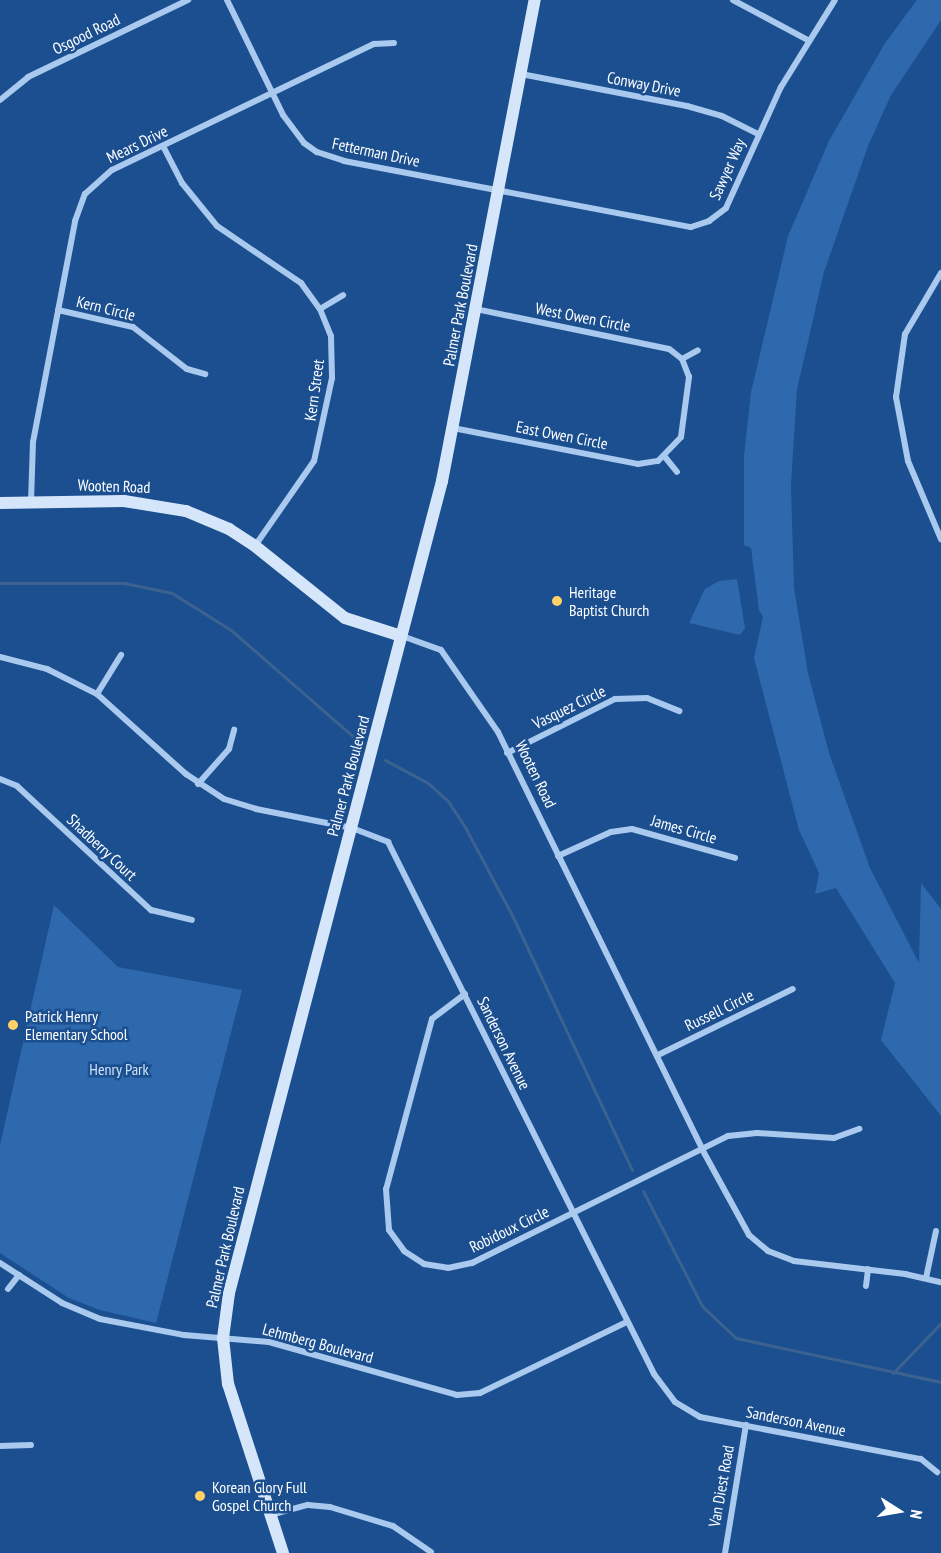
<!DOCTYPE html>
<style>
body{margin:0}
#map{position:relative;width:941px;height:1553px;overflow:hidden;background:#1b4f8f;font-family:"PT Sans Narrow",sans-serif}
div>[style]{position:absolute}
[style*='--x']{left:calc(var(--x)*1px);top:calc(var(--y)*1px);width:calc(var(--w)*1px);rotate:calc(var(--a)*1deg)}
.green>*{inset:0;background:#2e69ad}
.stream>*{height:3px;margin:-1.5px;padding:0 1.5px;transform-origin:1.5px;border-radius:1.5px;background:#3c6290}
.street>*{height:6px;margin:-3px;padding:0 3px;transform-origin:3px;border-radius:3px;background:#a9c9ee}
.secondary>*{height:12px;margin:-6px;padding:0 6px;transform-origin:6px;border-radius:6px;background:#d6e6fa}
.dots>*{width:16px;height:16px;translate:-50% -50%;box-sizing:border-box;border:3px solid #1b4f8f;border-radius:50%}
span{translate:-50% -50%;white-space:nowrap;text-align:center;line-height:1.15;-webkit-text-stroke:5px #1b4f8f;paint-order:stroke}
.street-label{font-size:16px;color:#fff}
.poi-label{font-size:16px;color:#fff}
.left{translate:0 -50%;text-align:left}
.park-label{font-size:16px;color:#cfe3fa}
.north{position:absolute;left:869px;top:1481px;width:60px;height:60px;-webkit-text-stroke:4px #1b4f8f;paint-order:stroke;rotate:101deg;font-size:16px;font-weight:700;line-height:24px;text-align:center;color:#fff}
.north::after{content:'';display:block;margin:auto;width:21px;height:27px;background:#fff;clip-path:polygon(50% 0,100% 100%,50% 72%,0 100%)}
</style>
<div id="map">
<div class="green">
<i style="clip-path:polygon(917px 0,941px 0,941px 20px,891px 95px,868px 146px,824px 272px,797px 389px,791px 485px,794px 588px,808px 673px,829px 753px,870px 868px,919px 963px,921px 883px,941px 909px,941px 1116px,881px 1040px,895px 983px,836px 888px,815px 894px,819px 873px,799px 830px,754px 658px,763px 617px,759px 610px,751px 548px,744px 545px,744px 455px,751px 392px,788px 236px,829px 141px,885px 43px)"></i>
<i style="clip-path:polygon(737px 579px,745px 628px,740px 635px,689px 623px,705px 589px,719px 581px)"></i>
<i style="clip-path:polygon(54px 905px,118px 967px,242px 990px,156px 1323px,100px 1310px,69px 1298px,0 1253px,0 1145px)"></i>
</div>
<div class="stream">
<i style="--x:0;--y:583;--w:124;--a:0"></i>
<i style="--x:124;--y:583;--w:49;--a:11.8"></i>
<i style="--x:172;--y:593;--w:70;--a:32.1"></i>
<i style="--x:231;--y:630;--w:166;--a:41.1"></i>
<i style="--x:385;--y:760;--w:49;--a:28.1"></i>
<i style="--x:428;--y:783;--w:27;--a:42"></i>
<i style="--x:448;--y:801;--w:33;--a:57"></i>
<i style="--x:466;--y:829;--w:98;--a:61.9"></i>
<i style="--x:512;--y:915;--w:282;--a:64.8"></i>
<i style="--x:643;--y:1191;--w:129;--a:62.8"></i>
<i style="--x:702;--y:1306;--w:47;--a:43.3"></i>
<i style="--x:736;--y:1338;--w:210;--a:12.1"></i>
<i style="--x:893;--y:1373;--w:69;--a:-46.2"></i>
</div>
<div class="street">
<i style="--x:227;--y:0;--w:128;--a:64"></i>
<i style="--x:283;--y:115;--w:35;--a:53"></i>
<i style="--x:304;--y:143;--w:16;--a:35"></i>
<i style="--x:317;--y:152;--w:28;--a:18"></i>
<i style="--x:344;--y:161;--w:353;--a:10.8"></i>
<i style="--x:691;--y:227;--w:19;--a:-18"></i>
<i style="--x:709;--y:221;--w:21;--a:-37"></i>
<i style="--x:726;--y:208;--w:133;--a:-65.6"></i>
<i style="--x:781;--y:87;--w:102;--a:-58.2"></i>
<i style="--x:733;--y:0;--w:85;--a:28.1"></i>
<i style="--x:521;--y:74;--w:169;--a:10.9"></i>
<i style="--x:687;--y:106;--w:36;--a:16"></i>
<i style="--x:722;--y:116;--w:40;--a:26.6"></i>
<i style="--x:0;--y:100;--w:36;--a:-39"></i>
<i style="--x:28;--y:77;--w:178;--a:-25.7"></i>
<i style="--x:163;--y:146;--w:42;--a:62.8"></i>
<i style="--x:182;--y:183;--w:55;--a:50.9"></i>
<i style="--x:217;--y:226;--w:102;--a:34.2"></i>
<i style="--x:301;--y:283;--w:32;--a:54"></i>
<i style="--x:320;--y:309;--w:29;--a:68"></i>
<i style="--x:331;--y:336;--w:42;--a:88.6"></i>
<i style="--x:332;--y:378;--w:85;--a:102.2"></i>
<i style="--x:314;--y:461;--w:103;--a:124.8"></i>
<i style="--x:941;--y:273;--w:71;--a:120.5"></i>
<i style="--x:905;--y:334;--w:64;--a:98.1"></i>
<i style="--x:896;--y:397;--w:65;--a:79.4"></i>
<i style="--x:908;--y:461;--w:85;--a:67.1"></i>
<i style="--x:320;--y:309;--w:27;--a:-31"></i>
<i style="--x:58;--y:310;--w:77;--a:12.8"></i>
<i style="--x:133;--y:327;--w:68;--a:37.9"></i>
<i style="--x:187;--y:369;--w:19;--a:16"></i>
<i style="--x:682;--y:359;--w:18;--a:-29"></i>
<i style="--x:453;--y:428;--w:188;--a:11"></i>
<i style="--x:638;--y:464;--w:20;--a:-9"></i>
<i style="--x:658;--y:461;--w:33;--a:-46"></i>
<i style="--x:681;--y:437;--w:61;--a:-82.4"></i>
<i style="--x:689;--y:377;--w:19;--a:-111"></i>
<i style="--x:682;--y:359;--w:16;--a:-142"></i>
<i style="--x:669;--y:349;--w:198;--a:-168.3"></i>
<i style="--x:665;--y:457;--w:19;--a:51"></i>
<i style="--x:31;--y:502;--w:60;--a:-88.1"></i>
<i style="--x:33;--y:442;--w:225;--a:-79.2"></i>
<i style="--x:75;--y:221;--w:29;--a:-70"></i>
<i style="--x:85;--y:194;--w:36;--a:-42"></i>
<i style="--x:112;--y:170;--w:291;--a:-25.7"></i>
<i style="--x:374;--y:44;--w:20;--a:-3"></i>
<i style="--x:402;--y:636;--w:41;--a:19.7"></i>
<i style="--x:441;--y:650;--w:100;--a:55.2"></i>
<i style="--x:498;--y:732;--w:464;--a:63.9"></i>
<i style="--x:702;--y:1149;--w:98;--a:61.3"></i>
<i style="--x:749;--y:1235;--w:25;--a:40"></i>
<i style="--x:768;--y:1251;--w:28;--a:21"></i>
<i style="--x:794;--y:1261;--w:112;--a:6.7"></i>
<i style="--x:905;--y:1274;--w:37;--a:13"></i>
<i style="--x:0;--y:657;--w:49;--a:14.3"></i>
<i style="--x:47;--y:669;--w:56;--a:26.6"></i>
<i style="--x:97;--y:694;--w:120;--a:42"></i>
<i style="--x:186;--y:774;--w:45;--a:33.3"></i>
<i style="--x:224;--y:799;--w:34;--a:17"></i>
<i style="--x:256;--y:809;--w:98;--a:11.2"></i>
<i style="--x:352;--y:828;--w:39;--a:21"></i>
<i style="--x:388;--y:842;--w:595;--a:63.43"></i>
<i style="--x:654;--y:1374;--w:35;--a:53"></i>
<i style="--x:675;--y:1402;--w:29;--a:31"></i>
<i style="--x:700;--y:1417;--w:225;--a:10.8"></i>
<i style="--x:921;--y:1459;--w:21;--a:39"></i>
<i style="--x:97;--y:694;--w:46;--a:-58.4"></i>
<i style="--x:507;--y:753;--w:121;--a:-26.6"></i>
<i style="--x:615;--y:699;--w:32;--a:-2"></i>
<i style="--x:647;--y:698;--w:35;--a:22"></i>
<i style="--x:0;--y:779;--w:18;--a:22"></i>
<i style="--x:17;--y:786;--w:183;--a:42.8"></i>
<i style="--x:151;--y:910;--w:42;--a:13.7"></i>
<i style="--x:198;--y:784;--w:47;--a:-48.5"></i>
<i style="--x:229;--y:749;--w:20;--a:-75"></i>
<i style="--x:558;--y:856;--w:58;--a:-24.4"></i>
<i style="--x:611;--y:832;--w:21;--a:-8"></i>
<i style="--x:632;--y:829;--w:107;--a:15.7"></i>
<i style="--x:465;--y:994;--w:41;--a:142.9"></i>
<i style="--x:432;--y:1019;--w:176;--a:105.1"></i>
<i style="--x:386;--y:1189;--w:41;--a:85.8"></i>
<i style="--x:389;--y:1230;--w:26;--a:54"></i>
<i style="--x:404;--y:1251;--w:24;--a:33"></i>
<i style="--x:424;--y:1264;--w:24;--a:9"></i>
<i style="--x:448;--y:1268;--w:25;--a:-12"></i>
<i style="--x:472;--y:1263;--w:286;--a:-26.4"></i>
<i style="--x:728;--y:1136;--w:29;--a:-6"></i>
<i style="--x:757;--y:1133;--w:77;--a:3.7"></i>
<i style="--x:834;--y:1138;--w:27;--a:-20"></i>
<i style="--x:658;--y:1055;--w:150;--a:-26.1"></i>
<i style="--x:0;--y:1263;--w:74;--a:32.8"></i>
<i style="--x:62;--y:1303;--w:41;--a:22.8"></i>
<i style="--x:100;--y:1319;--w:86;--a:10.8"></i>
<i style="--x:184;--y:1335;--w:85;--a:4.7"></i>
<i style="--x:269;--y:1342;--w:195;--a:15.7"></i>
<i style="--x:457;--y:1395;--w:23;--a:-5"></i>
<i style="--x:480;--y:1393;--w:163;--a:-25.8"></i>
<i style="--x:926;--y:1278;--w:48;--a:-78"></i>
<i style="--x:866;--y:1286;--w:17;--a:-83"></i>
<i style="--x:8;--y:1289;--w:18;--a:-52"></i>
<i style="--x:0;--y:1446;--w:31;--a:-2"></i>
<i style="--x:270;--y:1515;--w:39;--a:-15"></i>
<i style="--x:308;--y:1505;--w:22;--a:5"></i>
<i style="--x:330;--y:1507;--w:66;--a:16.8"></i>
<i style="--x:393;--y:1526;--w:46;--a:34.4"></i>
<i style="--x:725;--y:1553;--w:130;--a:-80.7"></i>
</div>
<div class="secondary">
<i style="--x:0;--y:503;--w:124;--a:-0.9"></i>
<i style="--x:124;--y:501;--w:63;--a:9.2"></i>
<i style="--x:186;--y:511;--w:47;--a:22.7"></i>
<i style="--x:229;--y:529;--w:31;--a:33"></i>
<i style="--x:255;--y:546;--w:115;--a:38.7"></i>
<i style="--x:345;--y:618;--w:59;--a:17.8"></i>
<i style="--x:283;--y:1553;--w:178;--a:-108"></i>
<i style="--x:228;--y:1384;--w:46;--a:-96.2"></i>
<i style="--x:223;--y:1338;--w:45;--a:-82.4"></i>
<i style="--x:229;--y:1293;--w:839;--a:-75.3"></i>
<i style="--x:442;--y:481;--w:490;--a:-79.1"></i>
</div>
<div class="dots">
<i style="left:557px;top:601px;background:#ffd166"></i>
<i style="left:13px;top:1025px;background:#ffd166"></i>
<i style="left:200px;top:1496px;background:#ffd166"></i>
</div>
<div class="street-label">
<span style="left:86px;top:34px;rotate:-26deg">Osgood Road</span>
<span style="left:644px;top:84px;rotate:11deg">Conway Drive</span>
<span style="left:137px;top:144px;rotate:-26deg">Mears Drive</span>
<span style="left:376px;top:152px;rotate:12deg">Fetterman Drive</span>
<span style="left:727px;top:169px;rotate:-66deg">Sawyer Way</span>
<span style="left:460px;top:305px;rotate:-79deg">Palmer Park Boulevard</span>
<span style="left:106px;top:308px;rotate:14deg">Kern Circle</span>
<span style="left:583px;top:317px;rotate:11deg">West Owen Circle</span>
<span style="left:314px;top:390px;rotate:-82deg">Kern Street</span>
<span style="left:562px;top:435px;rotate:11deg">East Owen Circle</span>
<span style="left:114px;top:486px;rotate:2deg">Wooten Road</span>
<span style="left:569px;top:707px;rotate:-26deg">Vasquez Circle</span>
<span style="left:536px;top:774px;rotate:64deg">Wooten Road</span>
<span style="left:348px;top:776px;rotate:-75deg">Palmer Park Boulevard</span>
<span style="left:684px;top:829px;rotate:16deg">James Circle</span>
<span style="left:102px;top:847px;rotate:43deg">Shadberry Court</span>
<span style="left:719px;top:1010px;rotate:-26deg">Russell Circle</span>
<span style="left:504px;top:1043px;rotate:64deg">Sanderson Avenue</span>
<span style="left:509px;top:1229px;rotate:-26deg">Robidoux Circle</span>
<span style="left:225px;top:1247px;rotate:-77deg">Palmer Park Boulevard</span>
<span style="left:318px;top:1343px;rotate:15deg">Lehmberg Boulevard</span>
<span style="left:796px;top:1421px;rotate:11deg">Sanderson Avenue</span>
<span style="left:721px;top:1486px;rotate:-80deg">Van Diest Road</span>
</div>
<div class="poi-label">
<span class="left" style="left:569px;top:601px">Heritage<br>Baptist Church</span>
<span class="left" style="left:25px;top:1025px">Patrick Henry<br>Elementary School</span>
<span class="left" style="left:212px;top:1496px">Korean Glory Full<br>Gospel Church</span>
</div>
<div class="park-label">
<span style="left:119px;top:1069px">Henry Park</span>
</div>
<div class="north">N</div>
</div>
